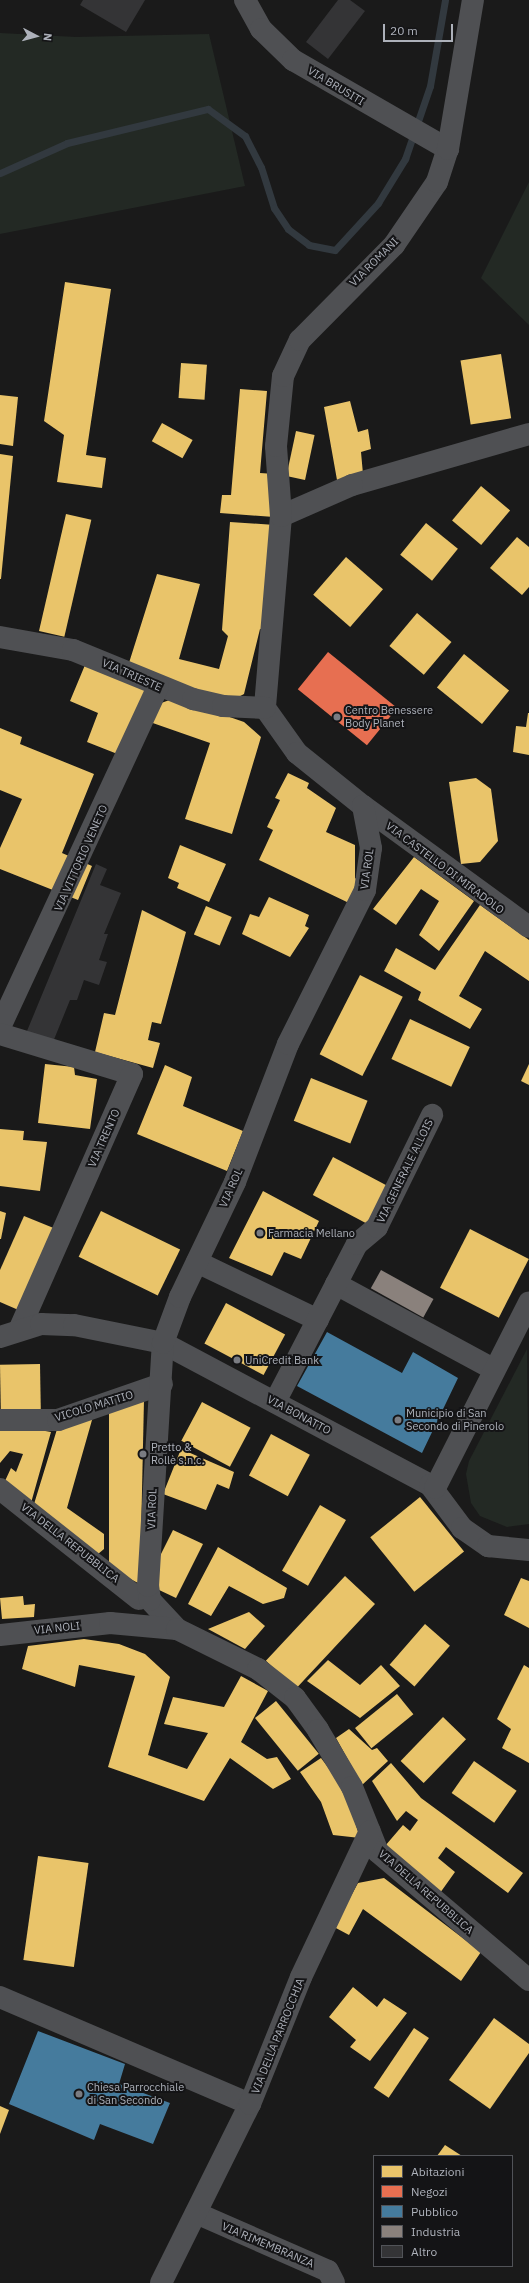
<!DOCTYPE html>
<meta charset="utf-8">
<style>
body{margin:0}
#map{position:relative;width:529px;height:2283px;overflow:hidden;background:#1a1a1a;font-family:"IBM Plex Sans",sans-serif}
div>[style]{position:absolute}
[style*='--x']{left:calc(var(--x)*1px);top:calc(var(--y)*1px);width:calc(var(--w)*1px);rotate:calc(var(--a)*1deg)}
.green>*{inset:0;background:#232924}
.homes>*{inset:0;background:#e9c46a;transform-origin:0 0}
.shops>*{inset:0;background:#e76f51;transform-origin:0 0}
.public>*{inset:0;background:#457b9d}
.industry>*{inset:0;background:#8a817c;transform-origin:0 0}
.stream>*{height:7px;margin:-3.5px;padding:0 3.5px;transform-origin:3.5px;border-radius:3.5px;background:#32393f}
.building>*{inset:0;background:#343436}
.minor>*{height:22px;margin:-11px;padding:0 11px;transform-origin:11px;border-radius:11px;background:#4f5053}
.dots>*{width:11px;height:11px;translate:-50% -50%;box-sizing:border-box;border:2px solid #141416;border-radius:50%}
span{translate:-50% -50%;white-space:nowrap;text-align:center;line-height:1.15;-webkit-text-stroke:4px #141416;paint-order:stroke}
.street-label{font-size:11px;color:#adb1ba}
.poi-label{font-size:11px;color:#adb1ba}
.left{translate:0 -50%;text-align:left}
.legend{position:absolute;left:373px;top:2155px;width:140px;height:112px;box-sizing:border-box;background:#141416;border:1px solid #515358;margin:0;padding:5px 7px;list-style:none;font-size:12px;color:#adb1ba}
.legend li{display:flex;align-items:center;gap:8px;height:20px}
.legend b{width:20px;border:1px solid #515358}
.north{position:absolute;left:16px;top:16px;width:40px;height:40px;-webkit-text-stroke:3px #141416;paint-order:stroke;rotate:96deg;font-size:11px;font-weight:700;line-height:16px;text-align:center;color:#adb1ba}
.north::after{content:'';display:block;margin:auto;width:14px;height:18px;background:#adb1ba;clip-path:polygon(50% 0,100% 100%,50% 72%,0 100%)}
.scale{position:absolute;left:383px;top:24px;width:70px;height:18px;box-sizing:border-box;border:2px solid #adb1ba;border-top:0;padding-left:5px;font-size:12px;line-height:14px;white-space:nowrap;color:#adb1ba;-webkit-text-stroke:3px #141416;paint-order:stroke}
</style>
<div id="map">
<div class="green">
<i style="clip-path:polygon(0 33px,76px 37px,209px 34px,245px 186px,0 234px)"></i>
<i style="clip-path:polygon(529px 182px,529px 325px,481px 278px)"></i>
<i style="clip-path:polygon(527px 1349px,529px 1524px,507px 1527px,480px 1516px,471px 1503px,466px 1474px,469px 1461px)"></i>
</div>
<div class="homes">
<i style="clip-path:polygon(65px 282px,111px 289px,86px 455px,106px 458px,102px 488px,57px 482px,64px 435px,44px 421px)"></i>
<i style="left:501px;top:354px;width:65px;height:41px;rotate:81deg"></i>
<i style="left:181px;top:363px;width:26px;height:35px;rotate:4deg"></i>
<i style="clip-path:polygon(240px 389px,267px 391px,260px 473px,275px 474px,274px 517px,220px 513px,222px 495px,231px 495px)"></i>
<i style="clip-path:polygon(0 395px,18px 397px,13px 446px,0 444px)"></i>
<i style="clip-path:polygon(350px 401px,358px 432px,368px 429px,371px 449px,361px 452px,363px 474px,337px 480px,324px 407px)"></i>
<i style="left:162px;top:423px;width:35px;height:21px;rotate:29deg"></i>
<i style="left:296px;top:431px;width:19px;height:46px;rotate:12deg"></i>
<i style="clip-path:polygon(0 454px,13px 456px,1px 579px,0 579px)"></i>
<i style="left:481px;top:486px;width:38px;height:45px;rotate:40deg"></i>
<i style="left:66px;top:514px;width:26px;height:120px;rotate:13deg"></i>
<i style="clip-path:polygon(230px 522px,275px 525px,266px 630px,260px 629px,244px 694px,227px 703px,128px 666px,157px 574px,200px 584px,179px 659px,219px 669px,228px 636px,222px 630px)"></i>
<i style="left:426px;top:523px;width:41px;height:41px;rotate:39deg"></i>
<i style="clip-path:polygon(517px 537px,529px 547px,529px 587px,522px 595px,490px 568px)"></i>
<i style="left:346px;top:557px;width:49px;height:50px;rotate:41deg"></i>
<i style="left:417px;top:613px;width:45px;height:43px;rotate:40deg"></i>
<i style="left:464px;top:654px;width:58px;height:43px;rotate:39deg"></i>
<i style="clip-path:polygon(85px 665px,151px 691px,120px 755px,87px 742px,98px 713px,70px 701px)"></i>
<i style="clip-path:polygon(175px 698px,244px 722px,261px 737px,232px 834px,185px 819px,210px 743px,147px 721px,153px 706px)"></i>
<i style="clip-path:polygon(528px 713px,529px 713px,529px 755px,513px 752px,516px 726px,526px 727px)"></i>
<i style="clip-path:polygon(0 728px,22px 737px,20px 744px,94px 774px,62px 853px,92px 866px,78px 900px,0 869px,0 848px,22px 799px,0 790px)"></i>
<i style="clip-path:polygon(288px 773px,309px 783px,307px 788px,336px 808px,326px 832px,355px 845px,355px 878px,359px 881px,349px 903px,259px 860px,273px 830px,267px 827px,280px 800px,275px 798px)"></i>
<i style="clip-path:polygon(476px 778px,491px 789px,498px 841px,480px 862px,461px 864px,449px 782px)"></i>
<i style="clip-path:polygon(180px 845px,226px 864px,209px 902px,177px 888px,179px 883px,168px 878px)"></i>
<i style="clip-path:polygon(414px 857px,474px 901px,439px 951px,419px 935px,439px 901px,421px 889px,396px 925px,373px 909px)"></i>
<i style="clip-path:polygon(269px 897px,309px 915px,305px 926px,309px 928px,290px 957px,242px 934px,250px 914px,259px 917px)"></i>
<i style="clip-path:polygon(480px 905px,529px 940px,529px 981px,485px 951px,459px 996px,482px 1009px,470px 1029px,418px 1000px,421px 992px,384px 971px,396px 948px,435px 970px)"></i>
<i style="left:206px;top:906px;width:28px;height:31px;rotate:23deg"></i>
<i style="clip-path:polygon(142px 910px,186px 932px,161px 1024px,152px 1022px,148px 1040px,160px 1043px,153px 1068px,95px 1052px,104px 1013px,115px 1015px)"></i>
<i style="left:360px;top:975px;width:48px;height:89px;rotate:27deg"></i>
<i style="left:410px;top:1019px;width:66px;height:44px;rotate:25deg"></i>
<i style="clip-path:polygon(45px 1064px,74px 1067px,75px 1075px,97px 1079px,90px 1129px,38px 1123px)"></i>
<i style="clip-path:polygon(529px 1064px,529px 1085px,521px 1081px)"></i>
<i style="clip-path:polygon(165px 1065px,192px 1077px,183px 1106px,243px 1131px,227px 1171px,137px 1134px)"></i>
<i style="left:311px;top:1078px;width:61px;height:46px;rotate:22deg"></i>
<i style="clip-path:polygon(0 1129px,24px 1131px,23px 1140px,47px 1142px,40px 1191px,0 1186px)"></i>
<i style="left:333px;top:1157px;width:62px;height:43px;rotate:28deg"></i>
<i style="clip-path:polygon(263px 1191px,319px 1221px,301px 1259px,284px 1252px,272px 1276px,229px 1258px)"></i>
<i style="clip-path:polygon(0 1211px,6px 1213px,1px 1239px,0 1239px)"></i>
<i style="left:101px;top:1211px;width:88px;height:51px;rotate:26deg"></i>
<i style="clip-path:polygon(24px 1216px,56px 1229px,23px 1312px,0 1302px,0 1270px)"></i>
<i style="left:470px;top:1229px;width:66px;height:66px;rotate:27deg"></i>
<i style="left:226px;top:1303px;width:67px;height:46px;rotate:28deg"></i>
<i style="left:40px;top:1364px;width:51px;height:40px;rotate:89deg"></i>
<i style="clip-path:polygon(144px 1399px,140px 1584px,109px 1568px,109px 1412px)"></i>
<i style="left:202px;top:1402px;width:55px;height:44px;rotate:28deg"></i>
<i style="clip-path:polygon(94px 1413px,67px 1508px,104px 1534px,104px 1549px,98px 1554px,34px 1504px,58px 1426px)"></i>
<i style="clip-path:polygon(0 1423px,51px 1432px,31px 1503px,5px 1481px,11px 1468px,16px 1472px,23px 1454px,10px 1451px,0 1463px)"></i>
<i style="left:271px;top:1434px;width:44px;height:47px;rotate:28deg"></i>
<i style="clip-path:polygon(181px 1449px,234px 1472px,229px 1489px,217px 1484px,206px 1510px,163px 1494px)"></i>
<i style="left:420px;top:1497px;width:70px;height:64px;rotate:51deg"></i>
<i style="left:320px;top:1505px;width:30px;height:76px;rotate:30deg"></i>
<i style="clip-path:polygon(173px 1530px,203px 1544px,176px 1598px,157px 1589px,157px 1562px)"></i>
<i style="clip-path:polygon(218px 1547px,287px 1588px,284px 1598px,263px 1604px,229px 1586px,211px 1616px,188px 1604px)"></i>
<i style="left:345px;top:1576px;width:41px;height:116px;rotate:43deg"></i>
<i style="clip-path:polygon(521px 1578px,529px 1581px,529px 1628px,504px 1615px)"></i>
<i style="clip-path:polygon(23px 1596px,24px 1605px,35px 1604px,34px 1617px,2px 1619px,0 1598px)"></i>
<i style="clip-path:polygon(249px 1612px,265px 1626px,245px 1649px,208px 1629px)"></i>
<i style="left:425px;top:1624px;width:33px;height:54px;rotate:41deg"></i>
<i style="clip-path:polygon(84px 1639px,119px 1644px,145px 1654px,170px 1677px,148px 1755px,187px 1769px,208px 1733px,164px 1724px,173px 1697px,224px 1707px,241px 1676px,268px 1691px,241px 1742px,267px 1759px,277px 1757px,291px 1779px,273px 1789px,230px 1758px,204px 1801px,108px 1767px,135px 1676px,79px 1665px,75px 1687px,22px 1669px,28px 1646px)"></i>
<i style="clip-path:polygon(328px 1660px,360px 1685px,381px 1665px,400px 1686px,360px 1718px,307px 1681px)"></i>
<i style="clip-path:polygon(524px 1665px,529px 1668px,529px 1763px,502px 1748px,511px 1729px,497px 1719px)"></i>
<i style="left:397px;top:1694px;width:26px;height:54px;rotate:51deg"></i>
<i style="left:276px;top:1701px;width:68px;height:27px;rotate:51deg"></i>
<i style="left:443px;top:1717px;width:32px;height:61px;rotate:44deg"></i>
<i style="clip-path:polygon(349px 1729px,372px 1750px,377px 1748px,388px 1761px,362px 1785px,336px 1738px)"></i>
<i style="clip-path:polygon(321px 1758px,345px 1790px,360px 1838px,333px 1835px,321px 1802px,300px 1772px)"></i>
<i style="left:474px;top:1761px;width:52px;height:39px;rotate:35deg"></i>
<i style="clip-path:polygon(391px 1763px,421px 1798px,523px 1873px,508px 1893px,446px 1847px,438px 1858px,455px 1872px,440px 1893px,385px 1846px,403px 1825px,410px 1831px,418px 1820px,406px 1811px,397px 1821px,372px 1781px)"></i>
<i style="left:38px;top:1856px;width:51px;height:105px;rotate:8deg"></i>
<i style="clip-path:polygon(384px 1878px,481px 1952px,461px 1981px,363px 1909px,349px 1935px,334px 1927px,358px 1883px)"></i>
<i style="clip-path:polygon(353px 1987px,377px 2007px,384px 1998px,407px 2013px,370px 2061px,350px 2047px,356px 2040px,329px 2017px)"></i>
<i style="clip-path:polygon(494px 2018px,529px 2044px,529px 2053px,490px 2109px,449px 2080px)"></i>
<i style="left:414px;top:2028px;width:18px;height:72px;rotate:34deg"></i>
<i style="clip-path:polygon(0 2106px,9px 2110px,0 2134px)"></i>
<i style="clip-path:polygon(445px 2145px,462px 2156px,437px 2156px)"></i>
</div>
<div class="shops">
<i style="left:328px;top:652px;width:89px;height:48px;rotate:39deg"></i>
</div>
<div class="public">
<i style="clip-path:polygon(327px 1332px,402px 1373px,413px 1352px,458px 1378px,422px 1453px,297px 1386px)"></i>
<i style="clip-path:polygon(38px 2031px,125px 2064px,119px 2084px,170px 2103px,153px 2144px,100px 2124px,94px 2140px,9px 2104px)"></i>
</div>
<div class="industry">
<i style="left:381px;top:1270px;width:60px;height:21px;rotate:29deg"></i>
</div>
<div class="stream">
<i style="--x:0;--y:173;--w:73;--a:-24.1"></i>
<i style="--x:67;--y:143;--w:145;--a:-13.6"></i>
<i style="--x:208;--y:109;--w:46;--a:36.1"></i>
<i style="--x:245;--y:136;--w:35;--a:63"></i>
<i style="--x:261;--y:167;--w:43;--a:72.4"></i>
<i style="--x:274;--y:208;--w:25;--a:56"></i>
<i style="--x:288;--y:229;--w:26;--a:37"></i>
<i style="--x:309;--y:245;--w:26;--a:11"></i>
<i style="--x:335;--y:250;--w:64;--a:-47.5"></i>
<i style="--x:378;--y:203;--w:52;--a:-58.5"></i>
<i style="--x:405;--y:159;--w:77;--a:-71.1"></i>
<i style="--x:430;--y:86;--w:87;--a:-80.1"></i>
</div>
<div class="building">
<i style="clip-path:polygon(83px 0,145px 0,126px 32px,80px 5px)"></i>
<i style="clip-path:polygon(338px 0,350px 0,365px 11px,328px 59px,306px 42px)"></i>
<i style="clip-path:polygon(96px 864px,107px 869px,100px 885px,121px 893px,104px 934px,108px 934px,99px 960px,107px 962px,99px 985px,84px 980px,77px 1000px,70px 1000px,53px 1042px,27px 1031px)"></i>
</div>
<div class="minor">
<i style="--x:245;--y:0;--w:33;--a:61"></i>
<i style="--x:261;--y:29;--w:45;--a:44.1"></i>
<i style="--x:293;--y:60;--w:179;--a:29.9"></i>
<i style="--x:529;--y:434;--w:184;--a:163.9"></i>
<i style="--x:352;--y:485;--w:77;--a:156.4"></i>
<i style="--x:281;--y:516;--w:193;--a:94.8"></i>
<i style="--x:265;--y:708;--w:55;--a:54.6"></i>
<i style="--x:297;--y:753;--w:85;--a:38.8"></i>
<i style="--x:363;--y:806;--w:205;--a:36.1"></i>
<i style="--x:281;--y:516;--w:70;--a:-94.1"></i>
<i style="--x:276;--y:446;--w:70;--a:-84.3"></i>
<i style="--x:283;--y:376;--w:40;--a:-65"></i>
<i style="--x:300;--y:340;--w:134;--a:-45.3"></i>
<i style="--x:394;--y:245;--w:76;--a:-55.7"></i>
<i style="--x:437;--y:182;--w:35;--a:-72"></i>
<i style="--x:448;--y:149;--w:151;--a:-80.5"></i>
<i style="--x:0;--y:637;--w:74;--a:10.1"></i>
<i style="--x:73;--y:650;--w:130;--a:22.2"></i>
<i style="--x:193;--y:699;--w:31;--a:13"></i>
<i style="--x:223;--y:706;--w:42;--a:2.7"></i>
<i style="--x:0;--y:1027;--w:375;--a:-65.1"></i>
<i style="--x:0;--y:1034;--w:138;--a:16.9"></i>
<i style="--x:132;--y:1074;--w:278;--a:113.8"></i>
<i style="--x:197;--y:1262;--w:134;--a:25.6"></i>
<i style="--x:336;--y:1284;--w:179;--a:28.4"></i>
<i style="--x:0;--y:1337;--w:43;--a:-17.6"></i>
<i style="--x:41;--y:1324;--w:33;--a:2"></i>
<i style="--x:74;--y:1325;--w:91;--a:11.4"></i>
<i style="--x:163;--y:1343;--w:302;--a:28"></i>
<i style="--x:430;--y:1485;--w:54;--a:53.3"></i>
<i style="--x:462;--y:1528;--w:32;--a:35"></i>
<i style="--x:488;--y:1546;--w:41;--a:5.6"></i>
<i style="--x:275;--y:1402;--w:178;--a:-62.6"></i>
<i style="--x:357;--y:1244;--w:26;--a:-40"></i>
<i style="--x:377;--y:1227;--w:125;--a:-63.8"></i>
<i style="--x:0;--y:1420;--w:58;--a:0"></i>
<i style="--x:58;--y:1420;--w:110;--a:-19.1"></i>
<i style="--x:435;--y:1488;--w:208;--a:-63.1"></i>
<i style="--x:0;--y:1489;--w:177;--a:38.4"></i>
<i style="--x:177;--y:1629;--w:40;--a:-133"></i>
<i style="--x:150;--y:1600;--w:14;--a:-98"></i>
<i style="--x:148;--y:1586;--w:243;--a:-86.5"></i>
<i style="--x:163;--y:1343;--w:49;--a:-69.7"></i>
<i style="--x:180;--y:1297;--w:127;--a:-64.4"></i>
<i style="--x:235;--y:1182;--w:148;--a:-69"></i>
<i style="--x:288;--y:1044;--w:172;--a:-63.4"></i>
<i style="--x:365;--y:890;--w:42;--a:-81.9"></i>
<i style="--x:371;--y:848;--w:43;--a:-100.8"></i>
<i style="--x:0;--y:1635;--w:111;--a:-6.2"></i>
<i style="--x:110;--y:1623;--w:67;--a:5.1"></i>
<i style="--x:177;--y:1629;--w:90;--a:26.3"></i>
<i style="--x:258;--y:1669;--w:47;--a:38.1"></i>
<i style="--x:295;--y:1698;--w:39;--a:54"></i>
<i style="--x:318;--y:1730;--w:66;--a:59.2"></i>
<i style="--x:352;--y:1787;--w:70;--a:68.2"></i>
<i style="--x:378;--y:1852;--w:198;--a:40.3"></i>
<i style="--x:0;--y:1997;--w:272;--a:23.2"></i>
<i style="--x:196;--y:2213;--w:144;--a:23.7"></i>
<i style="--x:328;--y:2271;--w:13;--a:63"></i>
<i style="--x:161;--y:2283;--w:200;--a:-63.6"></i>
<i style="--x:250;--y:2104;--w:137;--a:-68.1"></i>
<i style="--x:301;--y:1977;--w:161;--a:-64.7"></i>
</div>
<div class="dots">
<i style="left:337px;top:717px;background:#7a7c82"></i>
<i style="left:260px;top:1233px;background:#7a7c82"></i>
<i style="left:237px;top:1360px;background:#7a7c82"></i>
<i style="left:398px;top:1420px;background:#7a7c82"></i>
<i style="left:143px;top:1454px;background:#7a7c82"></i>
<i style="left:79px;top:2094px;background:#7a7c82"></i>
</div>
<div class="street-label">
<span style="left:336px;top:86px;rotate:31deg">VIA BRUSITI</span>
<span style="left:374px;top:262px;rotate:-45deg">VIA ROMANI</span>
<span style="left:132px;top:675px;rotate:24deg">VIA TRIESTE</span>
<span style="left:81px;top:858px;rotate:-66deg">VIA VITTORIO VENETO</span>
<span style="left:445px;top:868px;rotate:37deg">VIA CASTELLO DI MIRADOLO</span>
<span style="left:367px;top:869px;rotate:-82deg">VIA ROL</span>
<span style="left:104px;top:1138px;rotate:-66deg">VIA TRENTO</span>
<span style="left:405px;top:1171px;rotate:-64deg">VIA GENERALE ALLOIS</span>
<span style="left:231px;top:1188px;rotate:-66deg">VIA ROL</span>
<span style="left:94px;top:1406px;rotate:-17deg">VICOLO MATTIO</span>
<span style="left:299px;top:1415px;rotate:28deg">VIA BONATTO</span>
<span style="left:152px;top:1509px;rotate:-88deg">VIA ROL</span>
<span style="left:70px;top:1543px;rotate:38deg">VIA DELLA REPUBBLICA</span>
<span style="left:57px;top:1628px;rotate:-6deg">VIA NOLI</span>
<span style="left:426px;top:1892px;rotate:41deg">VIA DELLA REPUBBLICA</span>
<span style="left:278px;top:2036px;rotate:-68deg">VIA DELLA PARROCCHIA</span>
<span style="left:268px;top:2245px;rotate:23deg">VIA RIMEMBRANZA</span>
</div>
<div class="poi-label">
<span class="left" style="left:345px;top:717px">Centro Benessere<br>Body Planet</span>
<span class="left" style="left:268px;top:1233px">Farmacia Mellano</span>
<span class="left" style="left:245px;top:1360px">UniCredit Bank</span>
<span class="left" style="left:406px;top:1420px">Municipio di San<br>Secondo di Pinerolo</span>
<span class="left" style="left:151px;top:1454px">Pretto &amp;<br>Rollè s.n.c.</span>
<span class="left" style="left:87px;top:2094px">Chiesa Parrocchiale<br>di San Secondo</span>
</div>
<ul class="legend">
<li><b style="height:11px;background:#e9c46a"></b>Abitazioni</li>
<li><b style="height:11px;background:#e76f51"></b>Negozi</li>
<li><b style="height:11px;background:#457b9d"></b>Pubblico</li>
<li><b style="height:11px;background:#8a817c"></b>Industria</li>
<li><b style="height:11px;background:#343436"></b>Altro</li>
</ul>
<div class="north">N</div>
<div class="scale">20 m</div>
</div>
